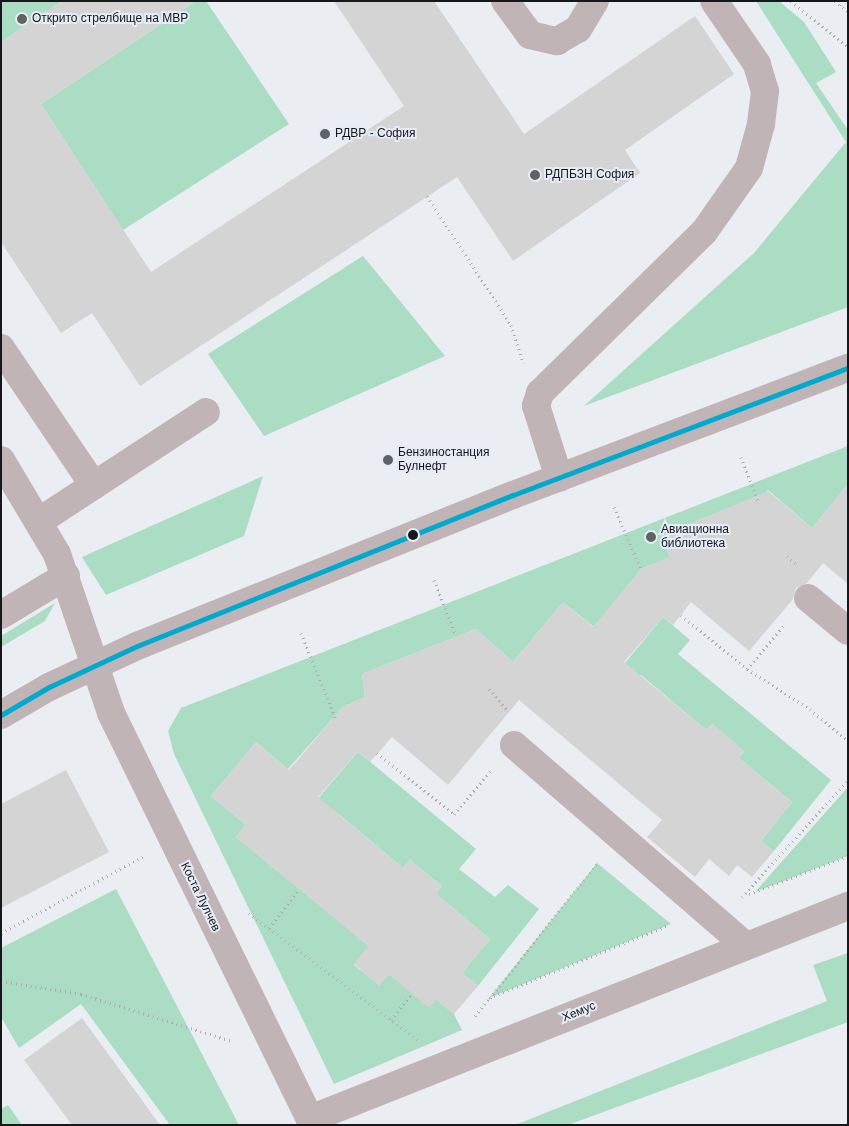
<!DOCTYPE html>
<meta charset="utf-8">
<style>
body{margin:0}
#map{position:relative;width:849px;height:1126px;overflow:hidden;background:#eaedf2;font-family:Arial,sans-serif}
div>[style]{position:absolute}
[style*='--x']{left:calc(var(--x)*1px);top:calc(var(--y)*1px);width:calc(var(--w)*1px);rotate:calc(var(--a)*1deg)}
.green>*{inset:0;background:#aaddc3}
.building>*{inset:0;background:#d5d4d5}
.path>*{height:3px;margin-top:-1.5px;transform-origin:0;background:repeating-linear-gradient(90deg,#b1a9ac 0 1px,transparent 0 5px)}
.minor>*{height:28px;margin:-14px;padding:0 14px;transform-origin:14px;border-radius:14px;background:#c1b4b6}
.bus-1>*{height:5px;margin:-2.5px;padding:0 2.5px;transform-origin:2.5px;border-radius:2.5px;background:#00a9ce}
.dots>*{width:14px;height:14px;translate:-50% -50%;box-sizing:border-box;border:2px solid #e6ecf6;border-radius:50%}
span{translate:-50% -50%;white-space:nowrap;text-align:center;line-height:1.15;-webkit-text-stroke:4px #e6ecf6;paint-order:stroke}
.poi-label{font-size:12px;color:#15171b}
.left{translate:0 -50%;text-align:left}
.street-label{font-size:12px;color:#15171b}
.frame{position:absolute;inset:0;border:2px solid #15171b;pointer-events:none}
</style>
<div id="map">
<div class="green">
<i style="clip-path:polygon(1px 1px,62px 1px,1px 42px)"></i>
<i style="clip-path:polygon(196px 1px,206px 1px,289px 124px,123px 230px,41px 104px)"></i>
<i style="clip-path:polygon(756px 1px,779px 1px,804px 22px,836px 72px,816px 83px,848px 130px,848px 307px,584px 406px,754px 253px,846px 142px)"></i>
<i style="clip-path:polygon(363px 256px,445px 356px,264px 436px,208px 354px)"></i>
<i style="clip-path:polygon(848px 446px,848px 484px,812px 528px,768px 490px,758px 501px,733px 506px,661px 536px,670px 557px,641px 569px,594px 627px,563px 602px,513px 662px,476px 629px,362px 674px,365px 697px,343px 707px,288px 769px,256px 742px,211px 796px,246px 825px,236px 837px,369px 946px,354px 965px,379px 985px,389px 974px,429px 1007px,436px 999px,454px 1014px,462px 1030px,334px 1084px,174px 754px,168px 731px,181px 708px)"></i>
<i style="clip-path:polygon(263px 476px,244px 536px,106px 595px,82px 557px)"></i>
<i style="clip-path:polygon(55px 603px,45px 621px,1px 647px,1px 636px)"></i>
<i style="clip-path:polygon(663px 617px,690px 640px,678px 654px,831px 780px,774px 851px,761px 841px,792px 802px,739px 758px,744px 751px,712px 724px,706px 730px,641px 675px,615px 675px)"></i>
<i style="clip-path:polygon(358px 752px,476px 849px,459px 869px,495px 897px,508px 885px,539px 909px,478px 986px,462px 973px,490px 939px,436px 894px,442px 886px,410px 860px,403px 868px,340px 815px,308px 810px)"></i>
<i style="clip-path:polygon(848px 787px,848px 856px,755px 892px)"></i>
<i style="clip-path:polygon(597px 863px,671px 924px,489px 998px)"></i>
<i style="clip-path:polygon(116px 889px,239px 1125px,170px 1125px,81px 1004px,19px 1048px,1px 1017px,1px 948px)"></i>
<i style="clip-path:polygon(848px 953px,848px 1022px,568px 1125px,515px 1125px,827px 1001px,813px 965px)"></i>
<i style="clip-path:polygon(8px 1105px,22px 1125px,1px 1125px,1px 1109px)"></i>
</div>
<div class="building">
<i style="clip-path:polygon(62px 1px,196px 1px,41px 104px,151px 272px,404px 106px,334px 1px,434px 1px,524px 134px,695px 16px,734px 74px,625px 150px,640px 173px,513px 261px,457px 177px,140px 386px,92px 313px,61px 333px,1px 242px,1px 42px)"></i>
<i style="clip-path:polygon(848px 484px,848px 584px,823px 563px,807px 583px,796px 588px,793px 599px,749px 651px,691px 602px,673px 625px,663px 617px,624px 662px,706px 730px,712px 723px,744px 751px,739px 758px,792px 802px,761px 841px,774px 851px,752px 877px,737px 865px,729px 876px,709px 859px,695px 877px,647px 837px,662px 820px,519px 700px,448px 785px,392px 737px,370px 762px,358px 752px,318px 797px,403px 868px,410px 860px,442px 886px,436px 894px,490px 939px,462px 973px,478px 986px,454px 1014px,436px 999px,429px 1008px,389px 974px,379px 986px,354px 964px,368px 946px,236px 837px,246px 825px,211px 796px,256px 742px,289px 770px,343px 707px,365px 697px,362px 674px,476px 629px,513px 662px,563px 602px,593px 627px,641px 569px,670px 557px,661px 536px,768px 491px,812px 528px)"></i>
<i style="clip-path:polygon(66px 770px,109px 852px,1px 908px,1px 804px)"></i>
<i style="clip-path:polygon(82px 1018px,160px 1125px,72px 1125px,24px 1060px)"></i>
</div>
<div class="path">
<i style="--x:791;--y:1;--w:73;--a:38.9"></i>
<i style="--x:835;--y:1;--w:16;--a:38"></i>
<i style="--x:840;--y:5;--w:5;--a:-53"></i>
<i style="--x:427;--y:196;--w:154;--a:56.9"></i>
<i style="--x:511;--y:325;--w:40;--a:72"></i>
<i style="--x:741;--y:457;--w:47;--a:68.9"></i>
<i style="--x:614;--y:507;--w:68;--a:66.5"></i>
<i style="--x:787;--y:556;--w:14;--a:39"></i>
<i style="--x:434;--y:580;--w:60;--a:68.6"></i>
<i style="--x:681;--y:615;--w:85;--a:39.3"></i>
<i style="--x:747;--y:669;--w:60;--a:-49.7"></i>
<i style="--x:301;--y:633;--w:91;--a:68"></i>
<i style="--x:747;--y:669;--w:75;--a:32.4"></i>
<i style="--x:810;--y:709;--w:50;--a:40.1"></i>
<i style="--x:489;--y:689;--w:29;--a:49"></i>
<i style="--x:377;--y:753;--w:98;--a:38.4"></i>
<i style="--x:454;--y:814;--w:57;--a:-49.3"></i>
<i style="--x:749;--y:894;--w:106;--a:-21"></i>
<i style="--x:742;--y:897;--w:158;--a:-47.8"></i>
<i style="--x:249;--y:913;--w:211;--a:36.9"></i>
<i style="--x:269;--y:928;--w:49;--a:-52.4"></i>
<i style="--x:1;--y:933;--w:162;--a:-28.3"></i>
<i style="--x:1;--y:981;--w:81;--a:9.2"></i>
<i style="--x:81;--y:994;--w:158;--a:17.3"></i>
<i style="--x:490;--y:998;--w:174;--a:-51.5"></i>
<i style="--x:475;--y:1016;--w:23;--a:-52"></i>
<i style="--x:489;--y:998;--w:194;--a:-22.1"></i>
<i style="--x:391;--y:1020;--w:34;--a:-52"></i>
</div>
<div class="minor">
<i style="--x:505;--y:1;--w:42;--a:53.7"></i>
<i style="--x:530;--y:35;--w:28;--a:13"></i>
<i style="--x:557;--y:41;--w:24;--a:-30"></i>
<i style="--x:578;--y:29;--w:33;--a:-59"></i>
<i style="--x:1;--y:348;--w:166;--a:56"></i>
<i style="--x:1;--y:460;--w:109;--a:59.2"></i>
<i style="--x:57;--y:554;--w:168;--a:71.2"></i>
<i style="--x:111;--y:713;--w:459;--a:63.9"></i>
<i style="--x:559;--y:478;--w:76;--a:-107.7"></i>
<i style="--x:536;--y:406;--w:14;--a:-73"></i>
<i style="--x:540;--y:393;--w:230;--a:-44.5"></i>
<i style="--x:704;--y:232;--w:78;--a:-54.9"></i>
<i style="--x:749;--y:168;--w:46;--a:-74.7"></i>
<i style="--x:761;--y:124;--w:33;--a:-83"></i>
<i style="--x:765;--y:91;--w:28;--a:-107"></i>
<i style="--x:757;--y:64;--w:76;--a:-124.3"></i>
<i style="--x:41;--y:520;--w:197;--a:-33.2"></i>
<i style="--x:808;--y:598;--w:52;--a:39.5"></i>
<i style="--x:1;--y:615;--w:76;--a:-31"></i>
<i style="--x:1;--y:715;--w:56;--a:-30.3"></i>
<i style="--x:49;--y:687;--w:97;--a:-25"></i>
<i style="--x:137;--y:646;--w:405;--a:-21.9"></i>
<i style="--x:513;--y:495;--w:358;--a:-20.8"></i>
<i style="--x:514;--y:745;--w:304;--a:40.9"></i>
<i style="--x:310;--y:1119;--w:579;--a:-21.6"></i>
</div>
<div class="bus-1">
<i style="--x:1;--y:715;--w:56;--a:-30.3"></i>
<i style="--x:49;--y:687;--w:97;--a:-25"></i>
<i style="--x:137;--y:646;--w:405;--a:-21.9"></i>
<i style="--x:513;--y:495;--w:358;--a:-20.8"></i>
</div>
<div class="dots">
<i style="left:22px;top:19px;background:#606266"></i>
<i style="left:325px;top:134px;background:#606266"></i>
<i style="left:535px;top:175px;background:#606266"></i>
<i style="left:388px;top:460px;background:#606266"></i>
<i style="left:413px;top:535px;background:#15171b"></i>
<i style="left:651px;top:537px;background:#606266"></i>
</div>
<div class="poi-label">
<span class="left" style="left:32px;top:19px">Открито стрелбище на МВР</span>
<span class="left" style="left:335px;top:134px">РДВР - София</span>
<span class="left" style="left:545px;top:175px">РДПБЗН София</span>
<span class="left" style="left:398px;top:460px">Бензиностанция<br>Булнефт</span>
<span class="left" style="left:661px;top:537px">Авиационна<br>библиотека</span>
</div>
<div class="street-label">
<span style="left:200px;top:897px;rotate:64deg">Коста Лулчев</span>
<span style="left:579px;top:1012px;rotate:-22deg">Хемус</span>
</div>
<div class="frame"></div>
</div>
